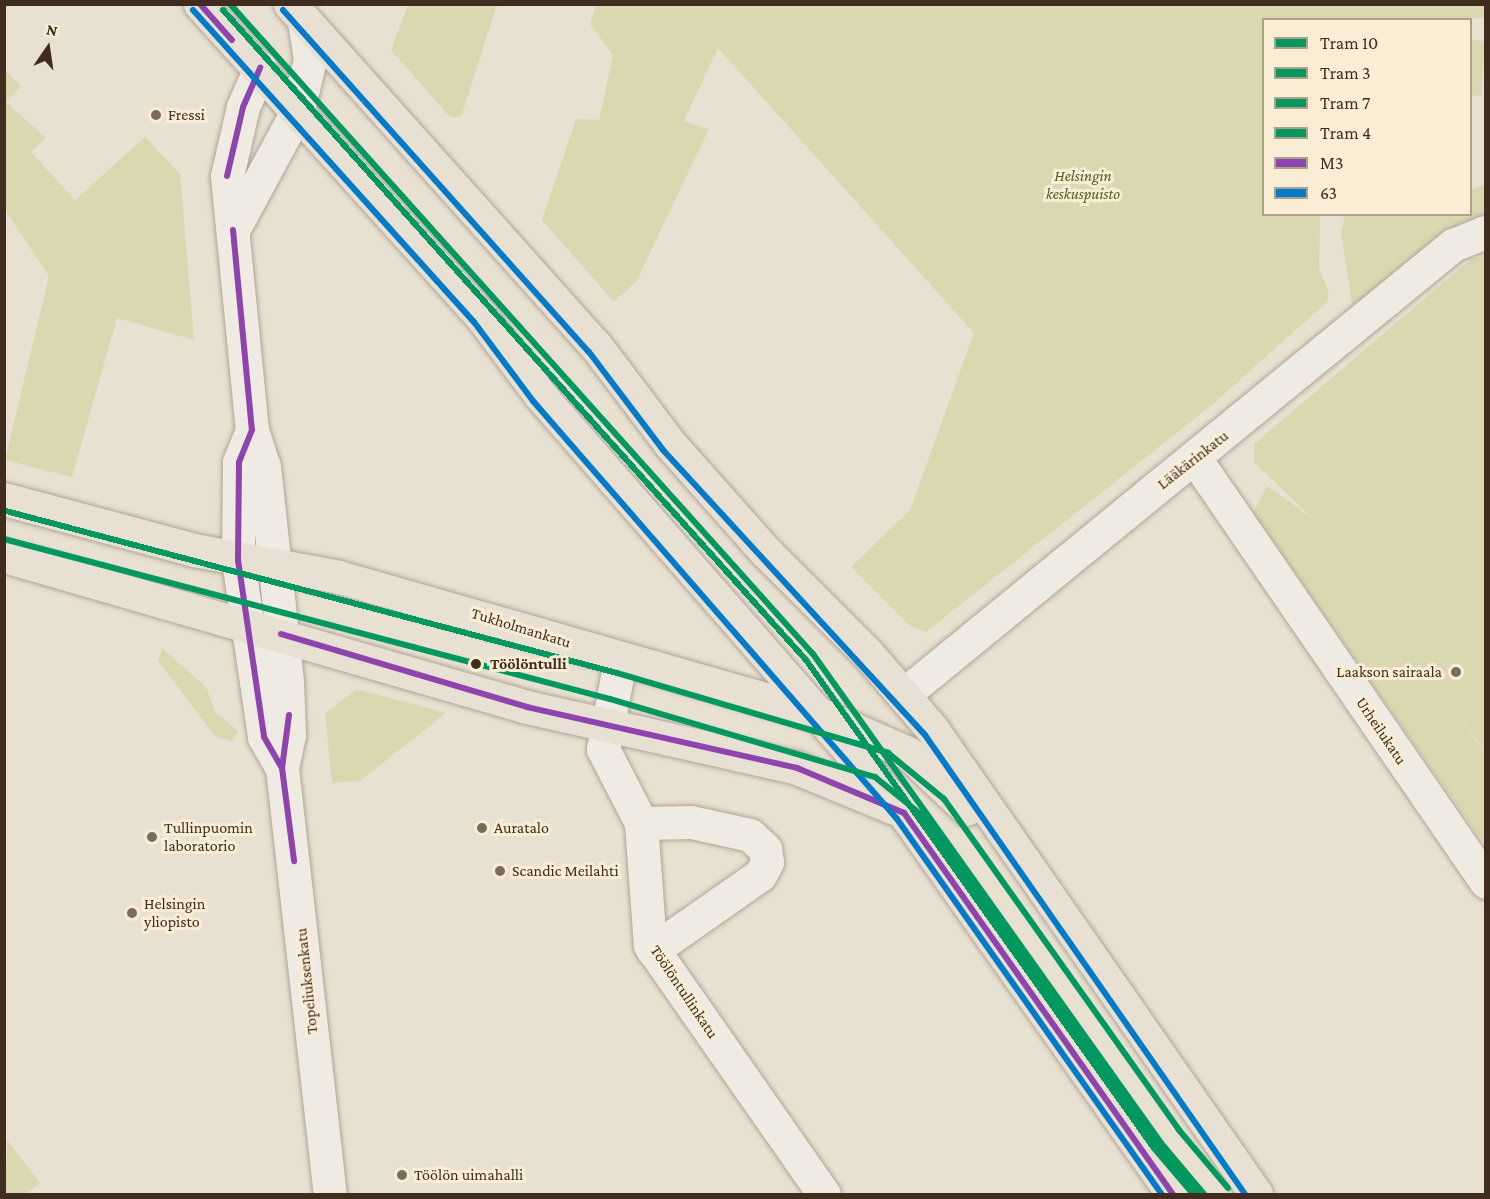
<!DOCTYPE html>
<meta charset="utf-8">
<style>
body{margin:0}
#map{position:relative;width:1490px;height:1199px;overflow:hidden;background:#e8e0d0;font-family:"Crimson Pro",serif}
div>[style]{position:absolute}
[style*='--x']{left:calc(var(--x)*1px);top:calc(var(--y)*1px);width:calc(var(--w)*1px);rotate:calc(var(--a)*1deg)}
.green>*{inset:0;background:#dad8b1;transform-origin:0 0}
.roads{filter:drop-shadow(0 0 2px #aea598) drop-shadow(0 0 2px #aea598)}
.minor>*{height:33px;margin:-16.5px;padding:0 16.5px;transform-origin:16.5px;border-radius:16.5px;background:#f0ebe2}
.secondary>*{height:33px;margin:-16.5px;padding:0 16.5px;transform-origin:16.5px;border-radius:16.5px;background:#f0ebe2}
.primary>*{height:33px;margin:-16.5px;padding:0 16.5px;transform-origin:16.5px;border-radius:16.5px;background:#e7e0d3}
.bus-1>*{height:6px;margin:-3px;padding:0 3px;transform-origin:3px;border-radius:3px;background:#8e44ad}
.bus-2>*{height:6px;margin:-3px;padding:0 3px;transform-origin:3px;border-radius:3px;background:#007ac9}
.tram-1>*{height:6px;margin:-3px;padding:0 3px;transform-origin:3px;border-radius:3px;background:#00985f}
.tram-2>*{height:6px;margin:-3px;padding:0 3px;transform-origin:3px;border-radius:3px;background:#00985f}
.tram-3>*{height:6px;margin:-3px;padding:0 3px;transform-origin:3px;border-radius:3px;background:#00985f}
.tram-4>*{height:6px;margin:-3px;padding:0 3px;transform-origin:3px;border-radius:3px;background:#00985f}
.dots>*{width:16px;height:16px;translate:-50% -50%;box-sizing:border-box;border:3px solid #f9edd6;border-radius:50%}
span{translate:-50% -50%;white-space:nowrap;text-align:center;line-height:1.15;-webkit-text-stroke:6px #f9edd6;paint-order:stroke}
.poi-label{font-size:16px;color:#3f2c1e}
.left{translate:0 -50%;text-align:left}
.right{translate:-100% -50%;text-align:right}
.park-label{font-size:16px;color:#525d23;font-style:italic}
.street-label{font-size:16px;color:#3f2c1e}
.stop-label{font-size:16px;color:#3f2c1e;font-weight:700}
.frame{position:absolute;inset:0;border:6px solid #3f2c1e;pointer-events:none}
.legend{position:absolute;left:1262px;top:18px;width:210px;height:198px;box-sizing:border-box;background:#f9edd6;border:2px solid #afa08c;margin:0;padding:8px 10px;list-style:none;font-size:18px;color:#3f2c1e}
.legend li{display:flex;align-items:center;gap:12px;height:30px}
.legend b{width:30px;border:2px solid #afa08c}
.north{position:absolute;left:18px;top:18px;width:60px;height:60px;-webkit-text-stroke:4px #f9edd6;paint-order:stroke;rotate:13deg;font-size:16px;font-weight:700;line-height:24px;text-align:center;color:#3f2c1e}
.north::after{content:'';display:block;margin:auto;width:21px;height:27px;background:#3f2c1e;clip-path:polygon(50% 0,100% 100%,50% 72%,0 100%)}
</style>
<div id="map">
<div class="green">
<i style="clip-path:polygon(408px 5px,497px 5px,461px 117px,450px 117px,391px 50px)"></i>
<i style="clip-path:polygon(596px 5px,1485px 4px,1486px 18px,1264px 20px,1264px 214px,1320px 215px,1319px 269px,1329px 293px,1327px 302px,1213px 404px,926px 632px,910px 626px,851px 567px,910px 510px,974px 333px,718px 48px,684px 121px,709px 129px,636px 282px,614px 302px,542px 220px,576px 119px,599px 120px,613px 55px,590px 24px)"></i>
<i style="left:1470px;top:40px;width:15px;height:55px;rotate:4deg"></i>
<i style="clip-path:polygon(4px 69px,21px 86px,6px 102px,46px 138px,31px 152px,75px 200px,145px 137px,180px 174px,194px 340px,117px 318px,72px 477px,5px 460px,49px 276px,5px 210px)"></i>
<i style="clip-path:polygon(1485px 185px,1485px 216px,1420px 252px,1354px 315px,1341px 234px,1345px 215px,1470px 214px,1471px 190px)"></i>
<i style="clip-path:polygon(1485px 255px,1485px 751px,1441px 691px,1485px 753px,1485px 845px,1253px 513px,1267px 486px,1311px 517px,1254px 462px,1254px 444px,1470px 260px)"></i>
<i style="clip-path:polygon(162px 648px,206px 687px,216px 713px,238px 731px,232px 742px,215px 736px,158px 661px)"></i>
<i style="clip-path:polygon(356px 689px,446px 713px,360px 781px,332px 783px,325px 714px)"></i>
<i style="clip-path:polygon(7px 1140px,40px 1183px,25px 1194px,5px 1194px)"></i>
</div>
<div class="roads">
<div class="minor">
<i style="--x:1196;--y:460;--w:512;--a:55.5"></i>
<i style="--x:620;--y:661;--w:90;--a:100.9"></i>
<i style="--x:603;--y:749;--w:83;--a:62.8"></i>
<i style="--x:641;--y:823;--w:122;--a:85.8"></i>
<i style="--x:650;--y:945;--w:304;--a:55.1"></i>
<i style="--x:903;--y:695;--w:711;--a:-39.29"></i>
<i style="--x:1453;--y:245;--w:35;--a:-22"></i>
<i style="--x:641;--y:823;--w:50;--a:-1.1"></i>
<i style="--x:691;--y:822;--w:60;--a:12.4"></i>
<i style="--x:750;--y:835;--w:21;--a:43"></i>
<i style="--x:765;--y:849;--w:13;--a:81"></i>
<i style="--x:767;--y:862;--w:15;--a:118"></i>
<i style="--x:760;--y:875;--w:131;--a:145"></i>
</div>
<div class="secondary">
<i style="--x:260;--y:68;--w:43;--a:113.6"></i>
<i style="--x:243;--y:107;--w:71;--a:103.1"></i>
<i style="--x:227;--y:176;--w:255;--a:84.4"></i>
<i style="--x:252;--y:430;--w:38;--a:72"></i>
<i style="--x:264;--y:466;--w:217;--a:83.9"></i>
<i style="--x:287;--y:682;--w:53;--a:87.8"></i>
<i style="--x:289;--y:735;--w:34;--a:102"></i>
<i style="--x:282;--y:768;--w:429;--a:83.6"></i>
<i style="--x:233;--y:230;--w:136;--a:-61.6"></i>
<i style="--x:298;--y:110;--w:52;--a:-76.8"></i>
<i style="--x:310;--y:59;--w:36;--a:-99"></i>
<i style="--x:252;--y:430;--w:35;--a:112"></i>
<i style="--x:239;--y:463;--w:97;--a:90.6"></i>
<i style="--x:238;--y:560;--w:179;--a:81.6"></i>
<i style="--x:264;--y:737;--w:36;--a:60"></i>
</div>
<div class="primary">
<i style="--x:200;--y:4;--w:420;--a:48"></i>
<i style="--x:481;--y:316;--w:99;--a:53.2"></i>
<i style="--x:540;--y:395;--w:554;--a:48.95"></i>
<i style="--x:904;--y:813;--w:466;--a:54.8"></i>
<i style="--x:290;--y:4;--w:459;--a:48.2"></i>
<i style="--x:596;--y:346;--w:123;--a:52.9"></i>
<i style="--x:670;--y:444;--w:143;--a:48.4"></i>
<i style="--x:765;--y:551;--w:146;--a:45"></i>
<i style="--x:868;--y:654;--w:99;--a:49.5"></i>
<i style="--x:932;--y:729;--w:567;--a:55.13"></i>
<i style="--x:4;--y:499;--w:197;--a:15"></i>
<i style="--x:194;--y:550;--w:147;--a:10.5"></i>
<i style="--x:339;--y:577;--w:505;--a:15.99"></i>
<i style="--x:824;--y:716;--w:92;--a:23.8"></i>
<i style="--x:908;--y:753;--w:81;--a:43.5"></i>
<i style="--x:4;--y:556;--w:544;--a:16.1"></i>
<i style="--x:527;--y:707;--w:277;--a:12.7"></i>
<i style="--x:797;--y:768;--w:105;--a:22.4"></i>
</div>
</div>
<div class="bus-1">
<i style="--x:200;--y:4;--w:48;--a:48.4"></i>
<i style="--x:227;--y:176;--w:71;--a:-76.9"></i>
<i style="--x:243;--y:107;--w:43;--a:-66.4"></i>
<i style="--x:233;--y:230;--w:201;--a:84.6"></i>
<i style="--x:252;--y:430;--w:35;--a:112"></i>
<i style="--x:239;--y:463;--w:97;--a:90.6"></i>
<i style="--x:238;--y:560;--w:179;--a:81.6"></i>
<i style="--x:264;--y:737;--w:36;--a:60"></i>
<i style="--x:281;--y:634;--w:257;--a:16.5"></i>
<i style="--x:527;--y:707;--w:277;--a:12.7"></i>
<i style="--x:797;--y:768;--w:116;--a:22.8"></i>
<i style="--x:904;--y:813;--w:466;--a:54.8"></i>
<i style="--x:289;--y:715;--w:53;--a:97.5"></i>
<i style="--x:282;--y:768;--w:94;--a:82.6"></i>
</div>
<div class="bus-2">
<i style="--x:193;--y:10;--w:420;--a:48"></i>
<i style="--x:474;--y:322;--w:99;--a:53.2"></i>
<i style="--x:533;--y:401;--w:554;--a:48.95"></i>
<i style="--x:897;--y:819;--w:459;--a:54.8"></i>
<i style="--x:283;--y:10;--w:459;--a:48.2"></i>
<i style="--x:589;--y:352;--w:123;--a:52.9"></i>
<i style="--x:663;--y:450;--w:387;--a:47.4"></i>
<i style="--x:925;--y:735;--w:560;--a:55.12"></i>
</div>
<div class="tram-1">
<i style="--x:230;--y:4;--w:873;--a:48.11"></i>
<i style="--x:813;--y:654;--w:600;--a:54.56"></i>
<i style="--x:1161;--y:1143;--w:67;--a:49.9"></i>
</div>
<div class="tram-2">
<i style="--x:223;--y:10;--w:873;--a:48.11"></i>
<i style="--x:806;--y:660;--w:599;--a:54.51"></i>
<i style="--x:1154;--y:1148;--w:60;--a:49.7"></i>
</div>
<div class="tram-3">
<i style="--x:6;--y:511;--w:632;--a:14.85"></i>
<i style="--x:617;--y:673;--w:283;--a:16.4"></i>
<i style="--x:888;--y:753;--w:72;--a:39.4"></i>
<i style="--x:944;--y:799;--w:406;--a:54.6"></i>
<i style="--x:1179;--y:1130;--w:76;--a:49.8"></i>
</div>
<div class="tram-4">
<i style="--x:4;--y:539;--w:627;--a:14.79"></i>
<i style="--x:610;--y:699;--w:276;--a:16.4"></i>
<i style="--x:875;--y:777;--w:63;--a:39.2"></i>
<i style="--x:924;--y:817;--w:403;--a:54.7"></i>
<i style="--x:1157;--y:1146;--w:63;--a:49.5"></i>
</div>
<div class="dots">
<i style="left:156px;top:115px;background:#7a6b5c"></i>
<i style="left:476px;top:664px;background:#3f2c1e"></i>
<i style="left:1456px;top:672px;background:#7a6b5c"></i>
<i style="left:482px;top:828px;background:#7a6b5c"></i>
<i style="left:152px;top:837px;background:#7a6b5c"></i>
<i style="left:500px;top:871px;background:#7a6b5c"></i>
<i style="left:132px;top:913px;background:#7a6b5c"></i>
<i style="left:402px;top:1175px;background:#7a6b5c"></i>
</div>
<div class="poi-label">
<span class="left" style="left:168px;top:115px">Fressi</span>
<span class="right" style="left:1442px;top:672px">Laakson sairaala</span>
<span class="left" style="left:164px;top:837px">Tullinpuomin<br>laboratorio</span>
<span class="left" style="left:494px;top:828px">Auratalo</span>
<span class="left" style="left:512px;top:871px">Scandic Meilahti</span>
<span class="left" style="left:144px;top:913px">Helsingin<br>yliopisto</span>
<span class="left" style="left:414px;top:1175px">Töölön uimahalli</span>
</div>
<div class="park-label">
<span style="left:1083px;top:185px">Helsingin<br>keskuspuisto</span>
</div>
<div class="street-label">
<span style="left:1193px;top:460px;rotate:-38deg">Lääkärinkatu</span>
<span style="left:521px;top:628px;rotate:17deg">Tukholmankatu</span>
<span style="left:1381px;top:731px;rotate:56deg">Urheilukatu</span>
<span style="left:307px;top:981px;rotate:-96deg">Topeliuksenkatu</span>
<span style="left:684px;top:992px;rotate:56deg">Töölöntullinkatu</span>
</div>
<div class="stop-label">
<span class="left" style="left:490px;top:664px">Töölöntulli</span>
</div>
<div class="frame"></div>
<ul class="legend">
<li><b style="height:8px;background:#00985f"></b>Tram 10</li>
<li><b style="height:8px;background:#00985f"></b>Tram 3</li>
<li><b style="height:8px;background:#00985f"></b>Tram 7</li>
<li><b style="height:8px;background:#00985f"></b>Tram 4</li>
<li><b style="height:8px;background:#8e44ad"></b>M3</li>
<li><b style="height:8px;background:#007ac9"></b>63</li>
</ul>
<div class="north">N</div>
</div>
